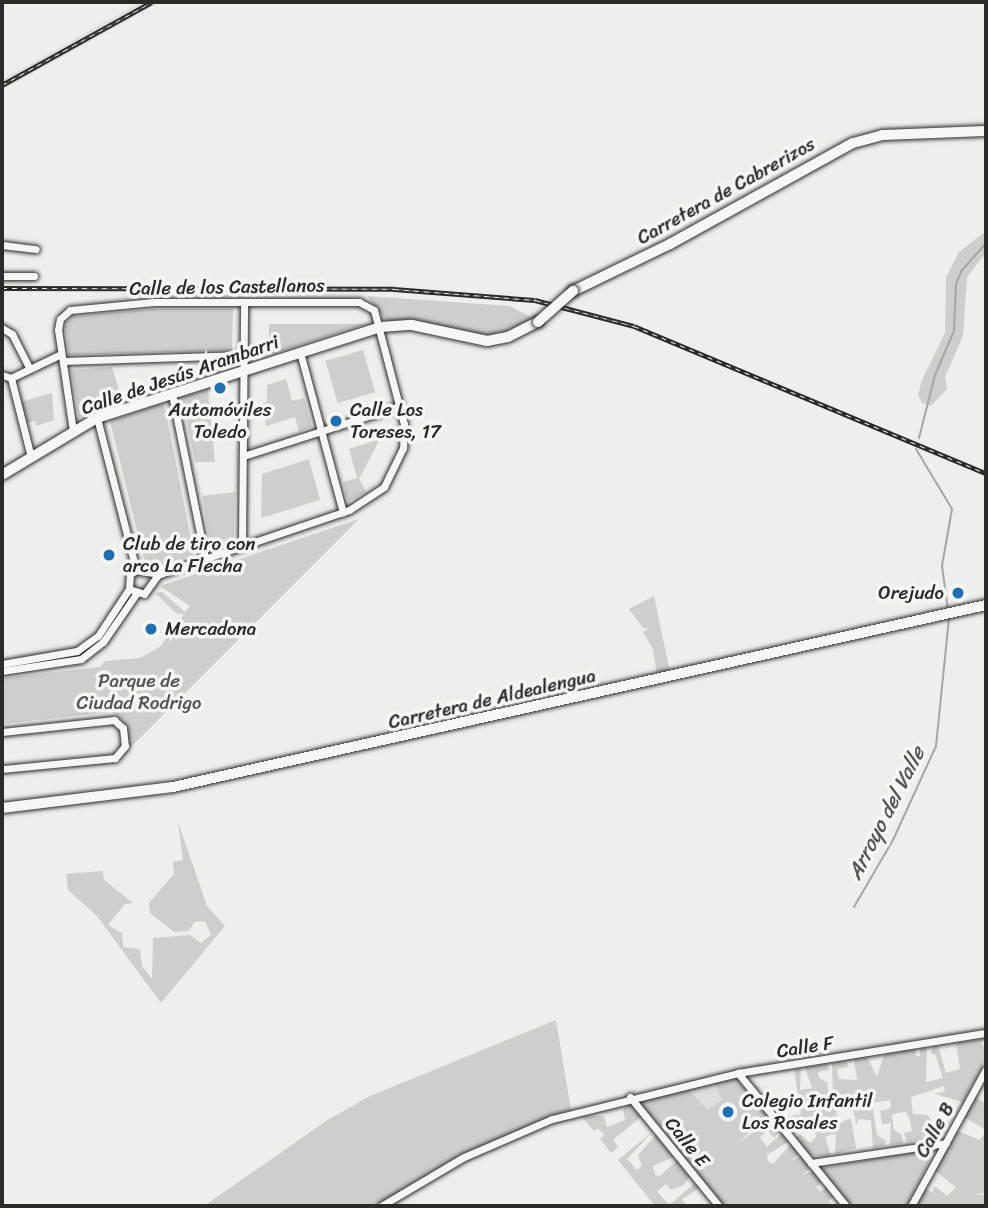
<!DOCTYPE html>
<meta charset="utf-8">
<style>
body{margin:0}
#map{position:relative;width:988px;height:1208px;overflow:hidden;background:#eeeeea;font-family:Sriracha,sans-serif}
div>[style]{position:absolute}
[style*='--x']{left:calc(var(--x)*1px);top:calc(var(--y)*1px);width:calc(var(--w)*1px);rotate:calc(var(--a)*1deg)}
.built>*{inset:0;background:#dededb}
.green>*{inset:0;background:#cececa;transform-origin:0 0}
.stream>*{height:2px;margin:-1px;padding:0 1px;transform-origin:1px;border-radius:1px;background:#a6a6a3}
.roads{filter:drop-shadow(0 0 2px #2b2b2b) drop-shadow(0 0 2px #2b2b2b)}
.street>*{height:7px;margin:-3.5px;padding:0 3.5px;transform-origin:3.5px;border-radius:3.5px;background:#f6f6f2}
.secondary>*{height:10px;margin:-5px;padding:0 5px;transform-origin:5px;border-radius:5px;background:#f6f6f2}
.rail>*{height:4.5px;margin-top:-2.25px;transform-origin:0;background:repeating-linear-gradient(90deg,#f6f6f2 0 5px,#2b2b2b 0 10px);box-sizing:border-box;border-block:2px solid #2b2b2b}
.bridges{filter:drop-shadow(0 0 2px #2b2b2b) drop-shadow(0 0 2px #2b2b2b)}
.secondary-bridge>*{height:10px;margin:-5px;padding:0 5px;transform-origin:5px;border-radius:5px;background:#f6f6f2}
.dots>*{width:19px;height:19px;translate:-50% -50%;box-sizing:border-box;border:4px solid #f6f6f2;border-radius:50%}
span{translate:-50% -50%;white-space:nowrap;text-align:center;line-height:1.15;-webkit-text-stroke:7px #f6f6f2;paint-order:stroke}
.street-label{font-size:19px;color:#2b2b2b}
.poi-label{font-size:19px;color:#2b2b2b}
.left{translate:0 -50%;text-align:left}
.right{translate:-100% -50%;text-align:right}
.park-label{font-size:19px;color:#545453}
.water-label{font-size:21px;color:#565655;font-style:italic}
.frame{position:absolute;inset:0;border:4px solid #2b2b2b;pointer-events:none}
</style>
<div id="map">
<div class="built">
<i style="clip-path:polygon(141px 2px,161px 2px,2px 90px,2px 80px)"></i>
<i style="clip-path:polygon(735px 1078px,739px 1081px,723px 1134px,685px 1087px)"></i>
</div>
<div class="green">
<i style="clip-path:polygon(986px 231px,986px 253px,967px 277px,963px 336px,945px 377px,947px 389px,931px 406px,922px 403px,918px 395px,922px 380px,945px 333px,946px 277px,959px 252px)"></i>
<i style="clip-path:polygon(367px 296px,510px 306px,536px 320px,487px 337px,387px 321px)"></i>
<i style="clip-path:polygon(154px 309px,233px 309px,232px 350px,69px 355px,65px 326px,72px 316px)"></i>
<i style="clip-path:polygon(269px 324px,365px 324px,269px 355px)"></i>
<i style="left:363px;top:350px;width:44px;height:39px;rotate:74deg"></i>
<i style="clip-path:polygon(112px 367px,123px 403px,79px 417px,71px 370px)"></i>
<i style="clip-path:polygon(286px 379px,292px 401px,304px 398px,312px 427px,299px 431px,295px 417px,266px 426px,263px 403px,267px 402px,267px 385px)"></i>
<i style="clip-path:polygon(208px 389px,215px 462px,195px 462px,182px 397px)"></i>
<i style="clip-path:polygon(52px 393px,54px 420px,36px 426px,35px 421px,27px 423px,21px 402px)"></i>
<i style="clip-path:polygon(164px 403px,194px 554px,154px 568px,145px 563px,110px 421px)"></i>
<i style="clip-path:polygon(380px 439px,359px 479px,366px 492px,348px 502px,343px 482px,357px 478px,349px 449px)"></i>
<i style="clip-path:polygon(309px 459px,320px 500px,261px 518px,262px 474px)"></i>
<i style="clip-path:polygon(235px 492px,234px 540px,211px 548px,202px 496px)"></i>
<i style="clip-path:polygon(359px 519px,130px 748px,125px 722px,112px 712px,2px 724px,2px 678px,100px 667px,105px 661px,140px 658px,160px 647px,184px 614px,177px 614px,155px 593px,162px 592px,185px 612px,190px 606px,160px 586px)"></i>
<i style="clip-path:polygon(654px 596px,670px 672px,657px 674px,653px 649px,643px 632px,649px 628px,643px 628px,629px 609px)"></i>
<i style="clip-path:polygon(178px 822px,207px 906px,225px 926px,161px 1003px,97px 916px,68px 890px,66px 874px,103px 871px,104px 880px,133px 903px,125px 904px,108px 925px,122px 933px,123px 947px,140px 949px,142px 966px,152px 979px,153px 938px,190px 935px,201px 943px,211px 935px,205px 921px,194px 922px,189px 931px,174px 932px,150px 913px,149px 903px,174px 874px,173px 862px,183px 860px)"></i>
<i style="clip-path:polygon(556px 1020px,571px 1110px,460px 1155px,376px 1206px,204px 1206px,329px 1119px,370px 1096px)"></i>
<i style="clip-path:polygon(985px 1038px,981px 1044px,986px 1047px,986px 1060px,963px 1102px,935px 1094px,945px 1091px,944px 1086px,911px 1097px,913px 1114px,928px 1115px,942px 1137px,907px 1142px,904px 1133px,912px 1131px,910px 1120px,906px 1112px,898px 1113px,892px 1115px,894px 1130px,901px 1134px,903px 1143px,890px 1145px,891px 1123px,882px 1124px,880px 1111px,891px 1108px,890px 1100px,872px 1103px,877px 1135px,886px 1141px,885px 1146px,873px 1148px,871px 1120px,859px 1119px,856px 1125px,853px 1106px,861px 1104px,860px 1097px,848px 1099px,836px 1109px,838px 1124px,851px 1118px,856px 1148px,835px 1154px,836px 1134px,830px 1135px,825px 1137px,831px 1155px,819px 1156px,810px 1154px,795px 1138px,800px 1134px,810px 1143px,817px 1136px,804px 1118px,790px 1131px,779px 1118px,801px 1114px,794px 1069px,801px 1068px,800px 1090px,812px 1088px,805px 1067px,828px 1064px,829px 1070px,818px 1072px,819px 1078px,827px 1082px,829px 1097px,833px 1097px,832px 1063px,847px 1061px,848px 1067px,837px 1069px,839px 1079px,857px 1080px,854px 1059px,867px 1057px,877px 1077px,884px 1055px,915px 1049px,916px 1056px,920px 1056px,920px 1049px,927px 1047px,926px 1082px,943px 1078px,935px 1054px,931px 1054px,933px 1046px,938px 1046px,946px 1073px,960px 1069px,956px 1043px)"></i>
<i style="clip-path:polygon(731px 1078px,737px 1079px,768px 1117px,760px 1124px,754px 1116px,745px 1123px,751px 1131px,736px 1144px,771px 1120px,781px 1131px,774px 1138px,768px 1131px,760px 1137px,767px 1147px,782px 1133px,789px 1141px,767px 1155px,768px 1161px,773px 1164px,791px 1144px,799px 1154px,791px 1161px,801px 1156px,810px 1168px,802px 1175px,813px 1171px,822px 1182px,816px 1187px,821px 1192px,826px 1187px,834px 1197px,828px 1201px,832px 1206px,724px 1206px,640px 1103px,641px 1098px,685px 1087px,708px 1110px,722px 1100px,714px 1081px)"></i>
<i style="clip-path:polygon(975px 1097px,986px 1104px,986px 1188px,984px 1193px,975px 1195px,986px 1195px,986px 1206px,916px 1206px,925px 1189px,932px 1192px,935px 1186px,947px 1196px,956px 1187px,935px 1171px,957px 1131px,980px 1140px,986px 1130px,964px 1117px)"></i>
<i style="clip-path:polygon(629px 1103px,641px 1117px,613px 1140px,618px 1147px,611px 1153px,600px 1139px,604px 1135px,598px 1128px,594px 1131px,581px 1116px,604px 1116px,607px 1127px,625px 1120px,623px 1109px)"></i>
<i style="clip-path:polygon(653px 1131px,627px 1159px,637px 1170px,642px 1166px,638px 1155px,656px 1135px,674px 1157px,653px 1166px,655px 1175px,660px 1176px,677px 1160px,690px 1176px,684px 1185px,671px 1190px,666px 1184px,657px 1191px,669px 1205px,695px 1183px,700px 1188px,682px 1199px,687px 1206px,655px 1206px,618px 1160px)"></i>
<i style="clip-path:polygon(936px 1147px,907px 1206px,851px 1206px,821px 1168px)"></i>
</div>
<div class="stream">
<i style="--x:919;--y:438;--w:65;--a:-75.7"></i>
<i style="--x:935;--y:375;--w:48;--a:-66.6"></i>
<i style="--x:954;--y:331;--w:47;--a:-87.6"></i>
<i style="--x:956;--y:284;--w:15;--a:-67"></i>
<i style="--x:962;--y:270;--w:36;--a:-48"></i>
<i style="--x:916;--y:449;--w:70;--a:59"></i>
<i style="--x:952;--y:509;--w:58;--a:100"></i>
<i style="--x:942;--y:566;--w:44;--a:82.2"></i>
<i style="--x:854;--y:907;--w:78;--a:-59.8"></i>
<i style="--x:893;--y:840;--w:103;--a:-65.4"></i>
<i style="--x:936;--y:746;--w:128;--a:-84.2"></i>
</div>
<div class="roads">
<div class="street">
<i style="--x:2;--y:245;--w:34;--a:7"></i>
<i style="--x:2;--y:276;--w:32;--a:0"></i>
<i style="--x:2;--y:328;--w:12;--a:31"></i>
<i style="--x:12;--y:334;--w:39;--a:63"></i>
<i style="--x:300;--y:352;--w:166;--a:75"></i>
<i style="--x:63;--y:361;--w:181;--a:-1.9"></i>
<i style="--x:2;--y:375;--w:9;--a:18"></i>
<i style="--x:11;--y:378;--w:55;--a:-25.6"></i>
<i style="--x:11;--y:378;--w:81;--a:75.8"></i>
<i style="--x:172;--y:394;--w:167;--a:78.6"></i>
<i style="--x:97;--y:418;--w:157;--a:75.6"></i>
<i style="--x:73;--y:431;--w:102;--a:-98.4"></i>
<i style="--x:58;--y:330;--w:11;--a:-80"></i>
<i style="--x:60;--y:319;--w:13;--a:-42"></i>
<i style="--x:70;--y:310;--w:84;--a:-5.4"></i>
<i style="--x:154;--y:302;--w:205;--a:0"></i>
<i style="--x:359;--y:302;--w:17;--a:28"></i>
<i style="--x:374;--y:310;--w:118;--a:75.3"></i>
<i style="--x:404;--y:424;--w:24;--a:92"></i>
<i style="--x:403;--y:448;--w:43;--a:116"></i>
<i style="--x:384;--y:487;--w:42;--a:146.7"></i>
<i style="--x:349;--y:510;--w:200;--a:161.3"></i>
<i style="--x:160;--y:574;--w:24;--a:-171"></i>
<i style="--x:136;--y:570;--w:7;--a:146"></i>
<i style="--x:130;--y:574;--w:15;--a:94"></i>
<i style="--x:129;--y:589;--w:16;--a:18"></i>
<i style="--x:144;--y:594;--w:24;--a:-54"></i>
<i style="--x:243;--y:456;--w:165;--a:-17.7"></i>
<i style="--x:242;--y:544;--w:242;--a:-89.5"></i>
<i style="--x:2;--y:664;--w:76;--a:-9.8"></i>
<i style="--x:77;--y:651;--w:26;--a:-36"></i>
<i style="--x:98;--y:636;--w:56;--a:-56.6"></i>
<i style="--x:2;--y:671;--w:80;--a:-8.6"></i>
<i style="--x:81;--y:659;--w:28;--a:-38"></i>
<i style="--x:103;--y:642;--w:58;--a:-55.5"></i>
<i style="--x:2;--y:732;--w:113;--a:-6.1"></i>
<i style="--x:114;--y:720;--w:12;--a:42"></i>
<i style="--x:123;--y:728;--w:18;--a:84"></i>
<i style="--x:125;--y:746;--w:16;--a:130"></i>
<i style="--x:115;--y:758;--w:114;--a:174.4"></i>
<i style="--x:738;--y:1073;--w:171;--a:50.9"></i>
<i style="--x:630;--y:1097;--w:141;--a:50.8"></i>
<i style="--x:811;--y:1163;--w:136;--a:-8.4"></i>
<i style="--x:381;--y:1206;--w:96;--a:-30.6"></i>
<i style="--x:464;--y:1157;--w:96;--a:-23.4"></i>
<i style="--x:552;--y:1119;--w:192;--a:-13.9"></i>
<i style="--x:738;--y:1073;--w:251;--a:-9.2"></i>
<i style="--x:911;--y:1206;--w:156;--a:-61.3"></i>
</div>
<div class="secondary">
<i style="--x:573;--y:291;--w:108;--a:-25.9"></i>
<i style="--x:670;--y:244;--w:209;--a:-28.9"></i>
<i style="--x:853;--y:143;--w:30;--a:-15"></i>
<i style="--x:882;--y:135;--w:104;--a:-2.2"></i>
<i style="--x:2;--y:475;--w:111;--a:-31"></i>
<i style="--x:97;--y:418;--w:297;--a:-17.8"></i>
<i style="--x:380;--y:327;--w:32;--a:-4"></i>
<i style="--x:412;--y:325;--w:77;--a:12"></i>
<i style="--x:487;--y:341;--w:21;--a:-11"></i>
<i style="--x:508;--y:337;--w:34;--a:-27"></i>
<i style="--x:2;--y:808;--w:172;--a:-7"></i>
<i style="--x:173;--y:787;--w:833;--a:-12.62"></i>
</div>
</div>
<div class="rail">
<i style="--x:2;--y:85;--w:171;--a:-29"></i>
<i style="--x:2;--y:288;--w:392;--a:0.1"></i>
<i style="--x:394;--y:289;--w:141;--a:4.5"></i>
<i style="--x:535;--y:300;--w:102;--a:14.7"></i>
<i style="--x:634;--y:326;--w:381;--a:22.7"></i>
</div>
<div class="bridges">
<div class="secondary-bridge">
<i style="--x:538;--y:322;--w:47;--a:-41.5"></i>
</div>
</div>
<div class="dots">
<i style="left:220px;top:388px;background:#1f6fb2"></i>
<i style="left:336px;top:421px;background:#1f6fb2"></i>
<i style="left:109px;top:555px;background:#1f6fb2"></i>
<i style="left:958px;top:593px;background:#1f6fb2"></i>
<i style="left:151px;top:629px;background:#1f6fb2"></i>
<i style="left:728px;top:1112px;background:#1f6fb2"></i>
</div>
<div class="street-label">
<span style="left:726px;top:191px;rotate:-29deg">Carretera de Cabrerizos</span>
<span style="left:227px;top:287px;rotate:-1deg">Calle de los Castellanos</span>
<span style="left:180px;top:375px;rotate:-19deg">Calle de Jesús Arambarri</span>
<span style="left:492px;top:699px;rotate:-13deg">Carretera de Aldealengua</span>
<span style="left:805px;top:1047px;rotate:-9deg">Calle F</span>
<span style="left:935px;top:1130px;rotate:-61deg">Calle B</span>
<span style="left:687px;top:1142px;rotate:51deg">Calle E</span>
</div>
<div class="poi-label">
<span style="left:220px;top:421px">Automóviles<br>Toledo</span>
<span class="left" style="left:350px;top:421px">Calle Los<br>Toreses, 17</span>
<span class="left" style="left:123px;top:555px">Club de tiro con<br>arco La Flecha</span>
<span class="right" style="left:944px;top:593px">Orejudo</span>
<span class="left" style="left:165px;top:629px">Mercadona</span>
<span class="left" style="left:742px;top:1112px">Colegio Infantil<br>Los Rosales</span>
</div>
<div class="park-label">
<span style="left:139px;top:692px">Parque de<br>Ciudad Rodrigo</span>
</div>
<div class="water-label">
<span style="left:886px;top:813px;rotate:-63deg">Arroyo del Valle</span>
</div>
<div class="frame"></div>
</div>
